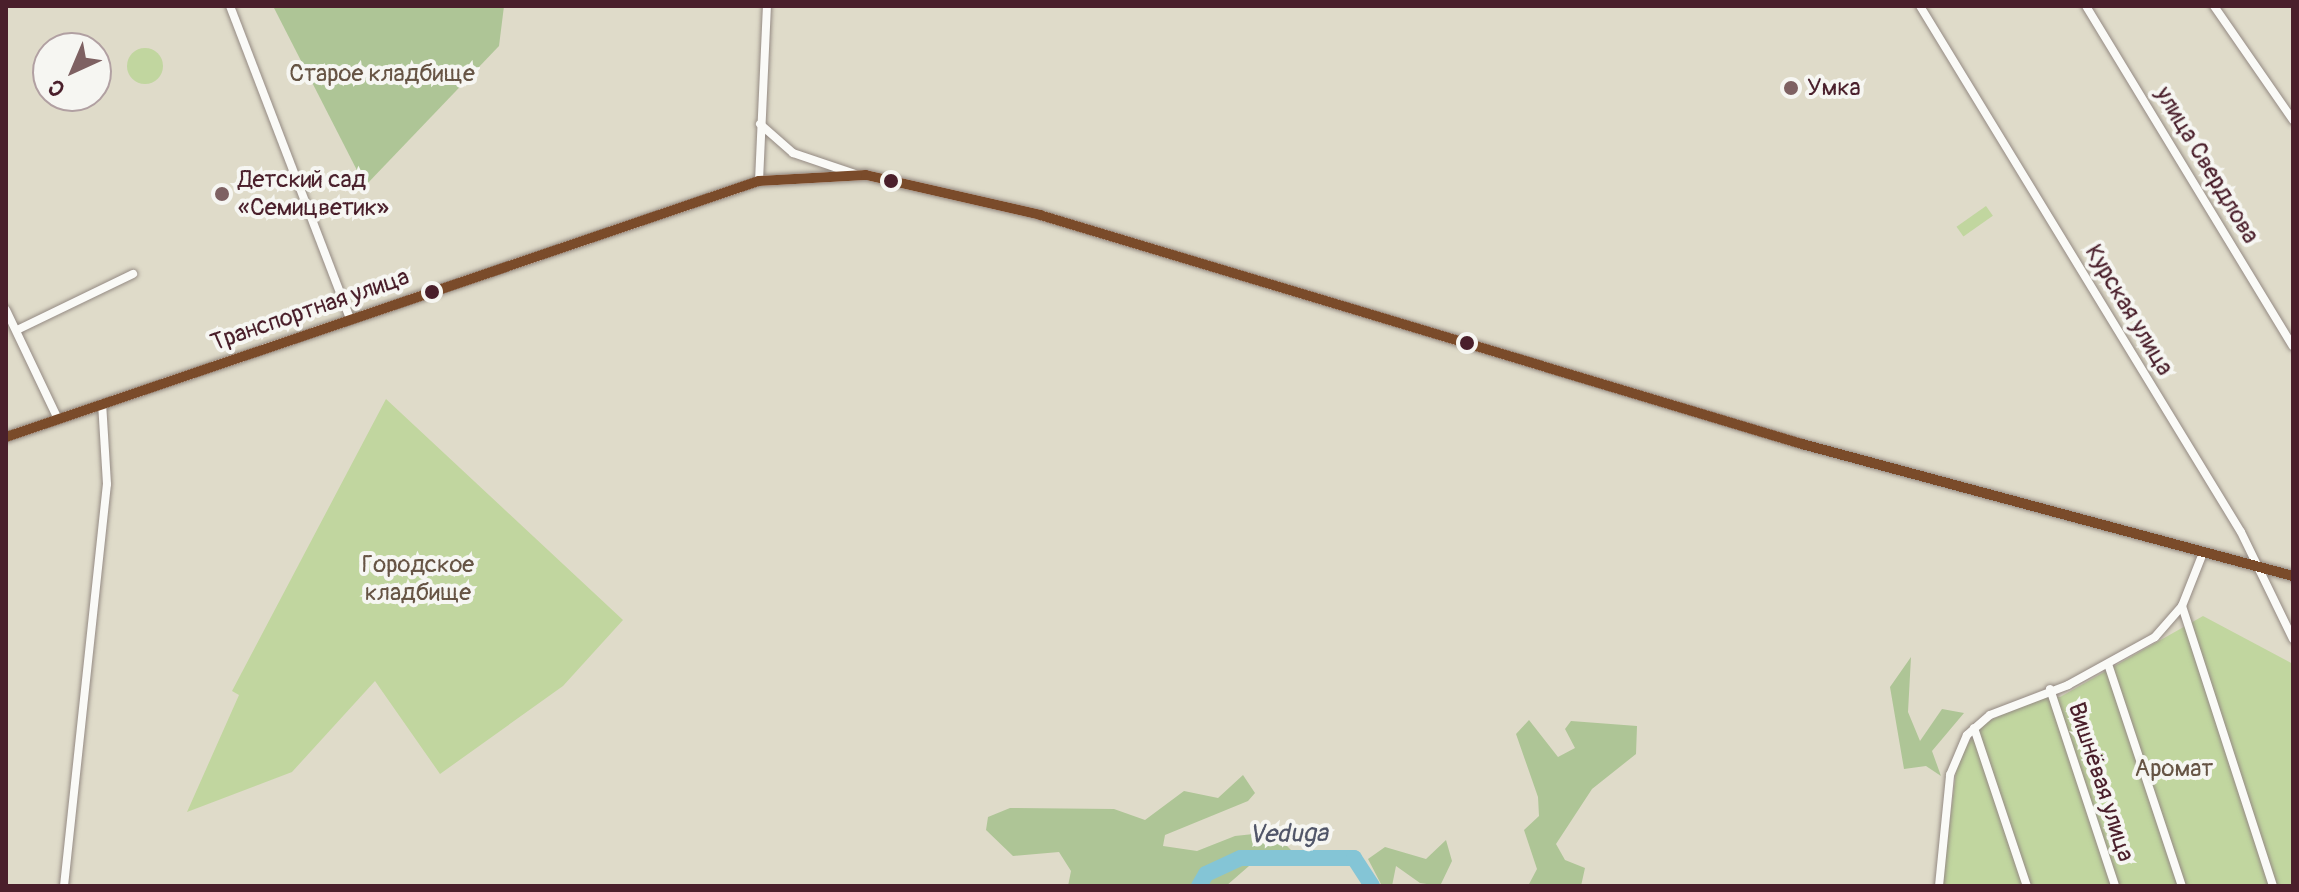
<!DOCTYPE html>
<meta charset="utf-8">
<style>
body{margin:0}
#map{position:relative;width:2299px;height:892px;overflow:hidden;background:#dfdbc9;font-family:Pangolin,sans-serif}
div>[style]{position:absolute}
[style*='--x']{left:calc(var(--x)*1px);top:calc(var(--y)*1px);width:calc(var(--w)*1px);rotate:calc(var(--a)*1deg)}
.green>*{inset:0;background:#c1d69f;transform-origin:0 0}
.round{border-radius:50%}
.forest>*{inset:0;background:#aec596}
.river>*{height:16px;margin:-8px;padding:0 8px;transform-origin:8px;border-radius:8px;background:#84c5d6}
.roads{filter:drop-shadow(0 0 2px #948a83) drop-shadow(0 0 2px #948a83)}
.minor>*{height:8px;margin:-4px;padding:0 4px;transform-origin:4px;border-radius:4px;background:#fafaf7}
.major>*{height:10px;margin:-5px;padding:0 5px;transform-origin:5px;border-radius:5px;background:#fafaf7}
.bus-1>*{height:10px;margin:-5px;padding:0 5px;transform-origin:5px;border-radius:5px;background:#7a4b2a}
.dots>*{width:22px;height:22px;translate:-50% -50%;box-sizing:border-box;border:4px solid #f6f6f2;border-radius:50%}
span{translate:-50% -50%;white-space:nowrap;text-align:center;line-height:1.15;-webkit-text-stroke:8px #f6f6f2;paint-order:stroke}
.park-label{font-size:24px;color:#665444}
.poi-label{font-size:24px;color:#4a1f2b}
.left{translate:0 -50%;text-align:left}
.street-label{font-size:24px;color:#4a1f2b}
.water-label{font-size:26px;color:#515669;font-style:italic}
.frame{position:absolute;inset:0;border:8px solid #4a1f2b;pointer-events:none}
.north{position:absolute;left:32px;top:32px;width:80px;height:80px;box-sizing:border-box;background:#f6f6f2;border:2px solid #b1a0a2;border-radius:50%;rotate:224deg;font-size:22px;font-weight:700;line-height:32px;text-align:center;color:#4a1f2b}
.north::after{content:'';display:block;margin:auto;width:28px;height:36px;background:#7e6162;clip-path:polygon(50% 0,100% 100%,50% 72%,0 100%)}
</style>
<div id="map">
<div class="green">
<i class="round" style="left:127px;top:48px;width:36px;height:36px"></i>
<i style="left:1986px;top:206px;width:12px;height:36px;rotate:55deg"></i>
<i style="clip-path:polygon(386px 399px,623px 620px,563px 686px,440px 774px,375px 681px,292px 772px,187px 812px,239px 695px,232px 691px)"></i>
<i style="clip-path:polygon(2203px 616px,2293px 664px,2293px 886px,1942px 886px,1958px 756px,1983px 724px,2041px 696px,2060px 697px)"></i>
</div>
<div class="forest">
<i style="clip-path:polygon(273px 6px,504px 6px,499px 46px,365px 186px)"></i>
<i style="clip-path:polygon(1911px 657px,1908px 712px,1920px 741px,1942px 709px,1964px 713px,1932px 751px,1941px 776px,1926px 766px,1904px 769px,1890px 687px)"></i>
<i style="clip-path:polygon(1529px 720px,1558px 757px,1575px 748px,1565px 729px,1571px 721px,1637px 726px,1636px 754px,1592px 789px,1556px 844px,1565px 860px,1585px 868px,1581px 886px,1528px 886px,1537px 869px,1524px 830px,1539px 816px,1538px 797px,1516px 734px)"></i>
<i style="clip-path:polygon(1243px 775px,1255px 793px,1248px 801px,1165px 835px,1163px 846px,1197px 851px,1235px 836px,1273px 832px,1295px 854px,1249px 866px,1226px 886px,1068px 886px,1071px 871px,1059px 852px,1013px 856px,986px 830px,988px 817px,1010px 808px,1114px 809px,1145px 820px,1184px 791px,1218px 798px)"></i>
<i style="clip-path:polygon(1446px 840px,1452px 861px,1440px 886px,1420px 883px,1396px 866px,1392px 886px,1382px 886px,1368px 859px,1385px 847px,1426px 859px)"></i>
</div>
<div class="river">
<i style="--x:1199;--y:886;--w:14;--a:-60"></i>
<i style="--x:1206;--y:874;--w:38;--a:-25"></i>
<i style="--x:1241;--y:858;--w:113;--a:0"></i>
<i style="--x:1354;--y:858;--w:33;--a:57"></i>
</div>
<div class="roads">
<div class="minor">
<i style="--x:230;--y:6;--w:334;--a:69"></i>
<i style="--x:1920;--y:6;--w:616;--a:58.61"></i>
<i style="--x:2241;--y:532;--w:119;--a:64.1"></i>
<i style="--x:2086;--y:6;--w:398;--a:58.7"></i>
<i style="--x:2214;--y:6;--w:139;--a:55.3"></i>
<i style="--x:760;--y:124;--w:44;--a:41.3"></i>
<i style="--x:793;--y:153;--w:65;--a:18.7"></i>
<i style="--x:759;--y:181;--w:175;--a:-87.4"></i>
<i style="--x:6;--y:310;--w:121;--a:64.5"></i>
<i style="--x:17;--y:330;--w:129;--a:-25.8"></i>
<i style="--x:2182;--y:606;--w:294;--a:72"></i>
<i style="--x:2108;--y:664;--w:234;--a:71.6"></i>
<i style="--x:2050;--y:689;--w:207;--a:71.7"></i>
<i style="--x:1974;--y:728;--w:167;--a:71.5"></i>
<i style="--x:64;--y:886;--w:404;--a:-83.9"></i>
<i style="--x:107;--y:484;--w:81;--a:-93.5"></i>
<i style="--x:1939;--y:886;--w:112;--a:-84.3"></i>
<i style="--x:1950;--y:775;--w:43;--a:-67"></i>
<i style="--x:1967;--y:735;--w:30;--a:-41"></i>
<i style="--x:1990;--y:715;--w:84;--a:-21"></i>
<i style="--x:2068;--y:685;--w:99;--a:-28.9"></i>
<i style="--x:2155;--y:637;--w:41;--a:-48.9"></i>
<i style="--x:2182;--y:606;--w:57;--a:-68.4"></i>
</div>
<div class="major">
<i style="--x:6;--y:437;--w:795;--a:-18.78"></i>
<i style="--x:759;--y:181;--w:107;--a:-3.2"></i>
<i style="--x:866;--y:175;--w:179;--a:12.9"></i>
<i style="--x:1040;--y:215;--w:796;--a:16.73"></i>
<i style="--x:1802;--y:444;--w:508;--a:15.05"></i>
</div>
</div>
<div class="bus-1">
<i style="--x:6;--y:437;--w:795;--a:-18.78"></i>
<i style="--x:759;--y:181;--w:107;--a:-3.2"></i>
<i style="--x:866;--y:175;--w:179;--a:12.9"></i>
<i style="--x:1040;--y:215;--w:796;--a:16.73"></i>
<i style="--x:1802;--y:444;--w:508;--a:15.05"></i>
</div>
<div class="dots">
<i style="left:1791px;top:88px;background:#7e6162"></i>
<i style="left:891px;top:181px;background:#4a1f2b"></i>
<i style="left:222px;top:194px;background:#7e6162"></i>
<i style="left:432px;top:292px;background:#4a1f2b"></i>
<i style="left:1467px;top:343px;background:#4a1f2b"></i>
</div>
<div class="park-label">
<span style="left:382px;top:74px">Старое кладбище</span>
<span style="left:418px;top:579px">Городское<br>кладбище</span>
<span style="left:2174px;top:769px">Аромат</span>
</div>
<div class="poi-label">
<span class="left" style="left:1807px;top:88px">Умка</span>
<span class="left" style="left:238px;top:194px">Детский сад<br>«Семицветик»</span>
</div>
<div class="street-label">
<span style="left:2207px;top:165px;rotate:59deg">улица Свердлова</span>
<span style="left:310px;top:310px;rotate:-19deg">Транспортная улица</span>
<span style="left:2129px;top:310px;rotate:59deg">Курская улица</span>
<span style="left:2101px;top:782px;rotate:72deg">Вишнёвая улица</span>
</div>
<div class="water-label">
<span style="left:1288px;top:835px;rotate:-1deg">Veduga</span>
</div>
<div class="frame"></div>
<div class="north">С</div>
</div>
